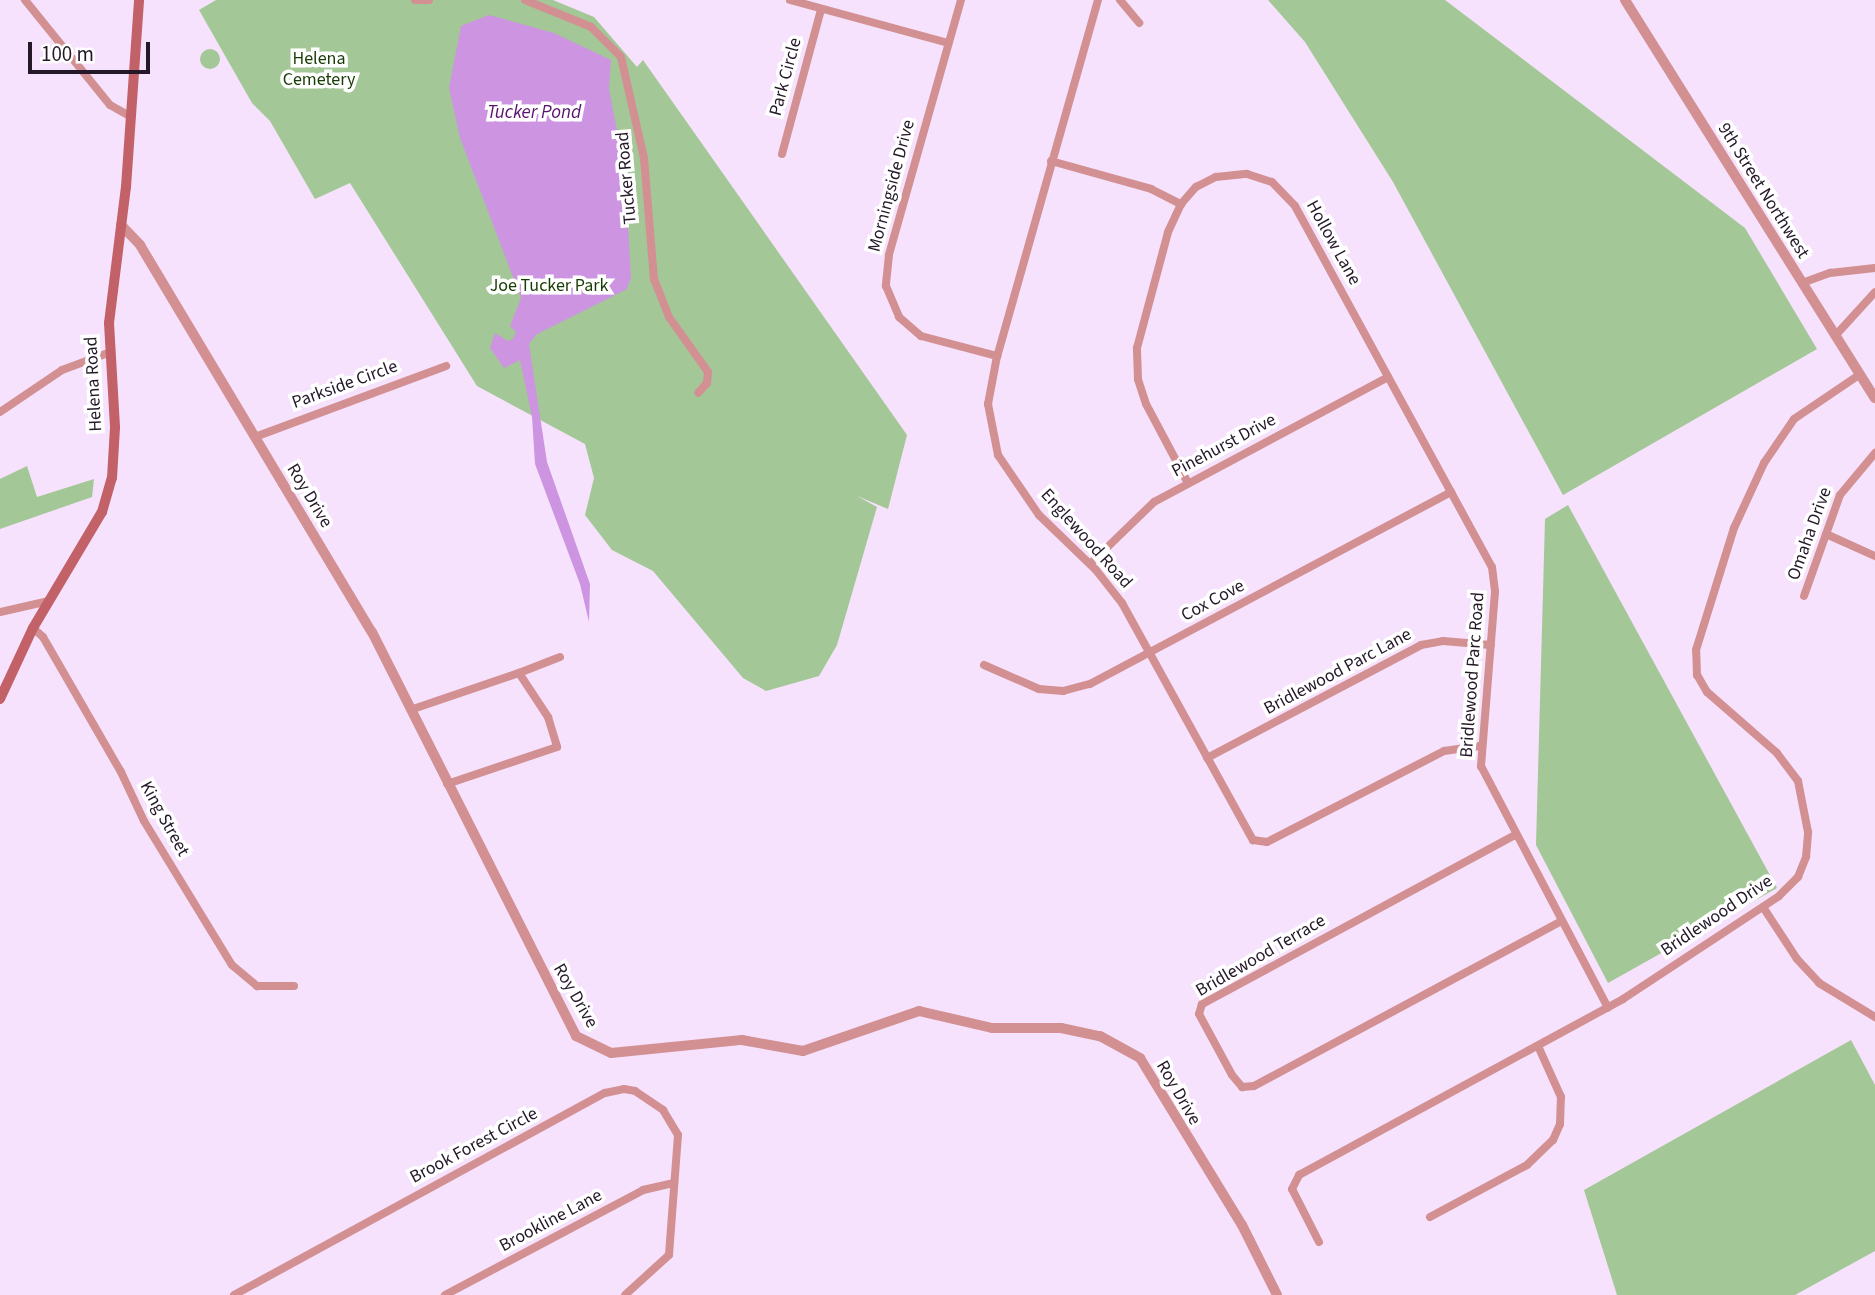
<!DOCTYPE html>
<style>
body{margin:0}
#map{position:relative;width:1875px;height:1295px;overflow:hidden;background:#f6e2fc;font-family:"Source Sans 3",sans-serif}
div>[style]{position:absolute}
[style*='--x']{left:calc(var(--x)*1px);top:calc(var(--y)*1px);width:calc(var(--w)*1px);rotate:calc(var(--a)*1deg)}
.green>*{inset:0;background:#a3c796}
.round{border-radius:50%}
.water>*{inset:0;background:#cd95e1}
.minor>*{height:8px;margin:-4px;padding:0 4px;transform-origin:4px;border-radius:4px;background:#d39092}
.tertiary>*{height:10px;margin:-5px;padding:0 5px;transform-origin:5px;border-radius:5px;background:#d39092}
.secondary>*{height:10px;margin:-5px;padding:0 5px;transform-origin:5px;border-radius:5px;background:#c26167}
span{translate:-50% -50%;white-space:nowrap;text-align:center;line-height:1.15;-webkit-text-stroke:7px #fff;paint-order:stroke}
.park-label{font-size:18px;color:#183c05}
.street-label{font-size:18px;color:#241828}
.water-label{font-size:19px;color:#5a126e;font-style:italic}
.scale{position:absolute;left:28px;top:42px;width:122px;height:32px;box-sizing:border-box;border:4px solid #241828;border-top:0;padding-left:9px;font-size:21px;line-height:24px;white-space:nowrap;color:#241828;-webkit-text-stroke:5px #fff;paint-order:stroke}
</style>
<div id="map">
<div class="green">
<i style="clip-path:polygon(216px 0,553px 0,594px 17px,637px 67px,643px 60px,907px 435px,888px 509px,857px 496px,877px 507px,837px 645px,819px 676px,766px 691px,743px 678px,653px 571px,612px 550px,585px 515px,594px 478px,585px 444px,477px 386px,350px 183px,315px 199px,270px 121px,252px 103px,199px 10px)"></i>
<i style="clip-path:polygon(1268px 0,1445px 0,1745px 228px,1817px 349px,1563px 495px,1393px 182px,1305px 42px)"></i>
<i class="round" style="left:200px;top:49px;width:20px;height:20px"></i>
<i style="clip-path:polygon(27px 466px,37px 497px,94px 479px,92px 497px,0 529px,0 479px)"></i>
<i style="clip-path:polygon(1568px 505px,1777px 888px,1608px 983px,1536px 845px,1545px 519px)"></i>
<i style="clip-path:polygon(1851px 1040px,1875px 1085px,1875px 1251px,1795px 1295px,1617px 1295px,1584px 1190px)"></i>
</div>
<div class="water">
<i style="clip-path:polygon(489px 15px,554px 33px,611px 60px,609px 89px,625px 172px,631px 277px,627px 289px,537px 334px,529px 344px,547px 462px,590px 584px,589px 622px,580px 584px,535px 464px,532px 417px,520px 360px,504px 368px,490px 348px,495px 333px,508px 341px,513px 339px,516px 332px,510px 326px,521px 298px,460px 138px,449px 88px,461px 26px)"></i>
</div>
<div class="minor">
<i style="--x:25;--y:0;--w:135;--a:51"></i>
<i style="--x:110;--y:105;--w:23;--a:29"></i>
<i style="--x:415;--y:0;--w:14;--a:0"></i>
<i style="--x:525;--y:0;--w:71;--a:22.2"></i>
<i style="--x:591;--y:27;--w:42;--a:45"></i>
<i style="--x:621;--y:57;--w:104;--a:77.2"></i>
<i style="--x:644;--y:158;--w:121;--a:85.3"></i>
<i style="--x:654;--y:279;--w:41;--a:68.5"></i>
<i style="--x:669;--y:317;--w:67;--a:54.7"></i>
<i style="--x:708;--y:372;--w:11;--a:95"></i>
<i style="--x:707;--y:383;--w:13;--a:132"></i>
<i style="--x:790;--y:0;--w:164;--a:15.2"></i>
<i style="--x:961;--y:0;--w:265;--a:105.8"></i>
<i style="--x:889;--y:255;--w:31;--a:96"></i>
<i style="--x:886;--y:286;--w:34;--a:67"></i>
<i style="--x:899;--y:317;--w:29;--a:41"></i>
<i style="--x:921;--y:336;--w:79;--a:14.7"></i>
<i style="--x:1098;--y:0;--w:370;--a:105.8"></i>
<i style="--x:997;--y:356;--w:49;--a:100.6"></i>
<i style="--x:988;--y:404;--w:52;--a:78.9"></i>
<i style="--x:998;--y:455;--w:73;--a:55.7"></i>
<i style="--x:1039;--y:515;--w:79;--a:44"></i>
<i style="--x:1096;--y:570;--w:42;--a:51.8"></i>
<i style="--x:1122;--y:603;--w:271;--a:61.1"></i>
<i style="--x:1253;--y:840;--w:14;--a:8"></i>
<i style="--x:1267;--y:842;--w:199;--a:-27.2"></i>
<i style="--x:1444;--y:751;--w:36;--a:-8"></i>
<i style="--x:1120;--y:0;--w:30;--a:50"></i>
<i style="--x:782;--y:154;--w:150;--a:-74.9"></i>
<i style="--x:1051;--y:161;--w:104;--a:15.6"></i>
<i style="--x:1151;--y:189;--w:34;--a:27"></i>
<i style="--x:1802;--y:283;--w:30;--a:-20"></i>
<i style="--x:1830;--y:273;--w:45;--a:-6.3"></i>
<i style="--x:1835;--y:336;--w:59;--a:-47.7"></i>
<i style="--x:0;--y:412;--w:75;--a:-34.1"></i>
<i style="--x:62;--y:370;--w:49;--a:-20.3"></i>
<i style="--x:255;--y:437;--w:204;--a:-20.4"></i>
<i style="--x:1188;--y:483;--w:89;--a:-118"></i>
<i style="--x:1146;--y:404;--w:26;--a:-108"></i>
<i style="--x:1138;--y:379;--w:31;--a:-92"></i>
<i style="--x:1137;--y:348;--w:120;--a:-75"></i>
<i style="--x:1168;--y:232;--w:31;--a:-65"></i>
<i style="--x:1181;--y:204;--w:23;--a:-49"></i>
<i style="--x:1196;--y:187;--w:22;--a:-27"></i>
<i style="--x:1216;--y:177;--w:31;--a:-6"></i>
<i style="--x:1247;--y:174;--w:26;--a:18"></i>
<i style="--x:1272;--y:182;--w:33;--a:46"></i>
<i style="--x:1295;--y:206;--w:411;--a:61.4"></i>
<i style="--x:1492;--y:567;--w:25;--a:83"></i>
<i style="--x:1495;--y:592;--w:175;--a:94.6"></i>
<i style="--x:1481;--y:766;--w:273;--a:62.3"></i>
<i style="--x:1826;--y:534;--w:54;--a:24.2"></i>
<i style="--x:1090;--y:564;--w:89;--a:-44.1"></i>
<i style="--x:1154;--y:502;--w:265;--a:-28.1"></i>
<i style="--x:1804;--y:596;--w:107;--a:-70.4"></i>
<i style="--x:1840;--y:495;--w:55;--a:-50.2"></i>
<i style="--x:0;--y:612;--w:50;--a:-12.7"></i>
<i style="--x:33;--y:628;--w:13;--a:42"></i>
<i style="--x:43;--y:637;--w:156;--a:60"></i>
<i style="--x:121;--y:772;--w:54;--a:64.9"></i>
<i style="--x:144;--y:821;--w:169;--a:58.6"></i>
<i style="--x:232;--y:965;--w:33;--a:40"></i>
<i style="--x:257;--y:986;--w:37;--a:0"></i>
<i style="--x:984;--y:665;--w:60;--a:23.6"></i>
<i style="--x:1039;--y:689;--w:24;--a:5"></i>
<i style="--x:1063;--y:691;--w:28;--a:-15"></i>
<i style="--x:1090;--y:684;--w:409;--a:-28"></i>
<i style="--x:519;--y:673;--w:44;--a:-21.3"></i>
<i style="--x:413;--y:709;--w:112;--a:-18.8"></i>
<i style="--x:519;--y:673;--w:53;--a:56.6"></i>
<i style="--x:548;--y:717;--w:31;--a:73"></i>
<i style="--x:557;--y:747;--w:116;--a:161.4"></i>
<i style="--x:1207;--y:758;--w:242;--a:-27.8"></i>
<i style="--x:1421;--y:645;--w:22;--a:-10"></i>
<i style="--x:1443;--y:641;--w:48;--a:4.8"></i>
<i style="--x:1515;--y:835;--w:356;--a:151.6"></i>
<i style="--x:1202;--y:1004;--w:10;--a:107"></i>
<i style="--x:1199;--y:1014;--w:69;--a:61.6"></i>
<i style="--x:1232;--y:1075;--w:16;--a:50"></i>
<i style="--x:1242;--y:1087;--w:12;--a:-5"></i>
<i style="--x:1254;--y:1086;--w:349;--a:-28.2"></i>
<i style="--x:1763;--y:907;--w:62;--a:56.8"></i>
<i style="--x:1797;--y:959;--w:33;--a:47"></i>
<i style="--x:1819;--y:983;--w:66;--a:31.3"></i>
<i style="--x:1430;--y:1217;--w:110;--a:-28.2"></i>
<i style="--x:1527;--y:1165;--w:36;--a:-44"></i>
<i style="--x:1553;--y:1140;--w:17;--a:-66"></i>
<i style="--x:1560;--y:1124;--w:27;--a:-88"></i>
<i style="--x:1561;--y:1097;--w:56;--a:-114.3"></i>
<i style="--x:1319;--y:1242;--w:59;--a:-117"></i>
<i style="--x:1292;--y:1189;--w:16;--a:-63"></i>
<i style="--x:1299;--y:1175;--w:369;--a:-28.5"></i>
<i style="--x:1623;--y:999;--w:187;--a:-33.4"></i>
<i style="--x:1779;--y:896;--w:27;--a:-45"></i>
<i style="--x:1798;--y:877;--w:22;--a:-68"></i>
<i style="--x:1806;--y:857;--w:25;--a:-85"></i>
<i style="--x:1808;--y:832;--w:52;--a:-101.1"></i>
<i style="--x:1798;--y:781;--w:35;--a:-127"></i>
<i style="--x:1777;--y:753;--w:93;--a:-138.9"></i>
<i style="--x:1707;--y:692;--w:20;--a:-120"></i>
<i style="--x:1697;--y:675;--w:25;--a:-92"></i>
<i style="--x:1696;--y:650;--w:128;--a:-72.7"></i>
<i style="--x:1734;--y:528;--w:72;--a:-65.2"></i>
<i style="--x:1764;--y:463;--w:53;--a:-55.7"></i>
<i style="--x:1794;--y:419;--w:78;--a:-34.1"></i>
<i style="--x:234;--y:1295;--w:422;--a:-28.6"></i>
<i style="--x:605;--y:1093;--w:19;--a:-12"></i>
<i style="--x:624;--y:1089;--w:11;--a:10"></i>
<i style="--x:635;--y:1091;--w:34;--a:34"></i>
<i style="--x:663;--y:1110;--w:29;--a:59"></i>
<i style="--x:678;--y:1135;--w:120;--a:94.3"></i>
<i style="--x:669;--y:1255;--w:59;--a:137.7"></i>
<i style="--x:445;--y:1295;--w:224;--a:-27.9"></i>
<i style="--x:643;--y:1190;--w:32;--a:-13"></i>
</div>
<div class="tertiary">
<i style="--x:1625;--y:0;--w:470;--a:57.9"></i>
<i style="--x:121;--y:225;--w:28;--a:46"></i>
<i style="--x:140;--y:245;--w:451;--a:59.1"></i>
<i style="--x:372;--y:632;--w:453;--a:63.2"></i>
<i style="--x:576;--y:1036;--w:39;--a:26"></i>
<i style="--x:611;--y:1053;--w:132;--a:-5.7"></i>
<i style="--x:742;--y:1040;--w:62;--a:10.2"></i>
<i style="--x:803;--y:1051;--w:123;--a:-19"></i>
<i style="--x:919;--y:1011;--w:75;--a:13.1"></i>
<i style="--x:992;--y:1028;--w:69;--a:0"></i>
<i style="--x:1061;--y:1028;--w:40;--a:12"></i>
<i style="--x:1100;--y:1036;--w:46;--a:28.8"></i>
<i style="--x:1140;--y:1058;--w:196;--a:58.6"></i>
<i style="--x:1242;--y:1225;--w:78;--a:63.4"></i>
</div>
<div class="secondary">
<i style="--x:0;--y:699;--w:78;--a:-65.1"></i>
<i style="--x:33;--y:628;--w:135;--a:-59.3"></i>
<i style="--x:102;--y:512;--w:35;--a:-74"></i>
<i style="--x:112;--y:478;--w:51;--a:-86.6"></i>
<i style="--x:115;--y:427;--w:104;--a:-93.3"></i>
<i style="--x:109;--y:323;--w:137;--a:-82.9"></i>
<i style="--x:126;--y:187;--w:187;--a:-86"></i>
</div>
<div class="park-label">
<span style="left:319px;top:70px">Helena<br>Cemetery</span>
<span style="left:549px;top:286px">Joe Tucker Park</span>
</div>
<div class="street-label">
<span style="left:786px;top:77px;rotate:-75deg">Park Circle</span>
<span style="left:627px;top:178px;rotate:-95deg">Tucker Road</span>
<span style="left:892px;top:186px;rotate:-75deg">Morningside Drive</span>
<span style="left:1763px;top:191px;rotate:58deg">9th Street Northwest</span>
<span style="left:1333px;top:243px;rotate:61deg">Hollow Lane</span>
<span style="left:94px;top:384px;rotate:-93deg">Helena Road</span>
<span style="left:345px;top:385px;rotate:-20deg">Parkside Circle</span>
<span style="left:1224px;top:446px;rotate:-28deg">Pinehurst Drive</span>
<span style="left:309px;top:496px;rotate:59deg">Roy Drive</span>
<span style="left:1810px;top:534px;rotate:-70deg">Omaha Drive</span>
<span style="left:1086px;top:539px;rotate:48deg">Englewood Road</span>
<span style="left:1213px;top:601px;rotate:-28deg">Cox Cove</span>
<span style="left:1338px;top:672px;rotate:-28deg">Bridlewood Parc Lane</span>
<span style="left:1473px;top:675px;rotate:-86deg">Bridlewood Parc Road</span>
<span style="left:164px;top:819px;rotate:61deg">King Street</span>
<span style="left:1717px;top:916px;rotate:-34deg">Bridlewood Drive</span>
<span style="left:1261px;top:956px;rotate:-30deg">Bridlewood Terrace</span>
<span style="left:575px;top:996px;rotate:60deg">Roy Drive</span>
<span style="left:1178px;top:1093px;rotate:60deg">Roy Drive</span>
<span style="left:474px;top:1146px;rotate:-28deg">Brook Forest Circle</span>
<span style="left:551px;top:1221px;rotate:-28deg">Brookline Lane</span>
</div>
<div class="water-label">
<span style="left:534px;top:113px">Tucker Pond</span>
</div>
<div class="scale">100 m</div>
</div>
